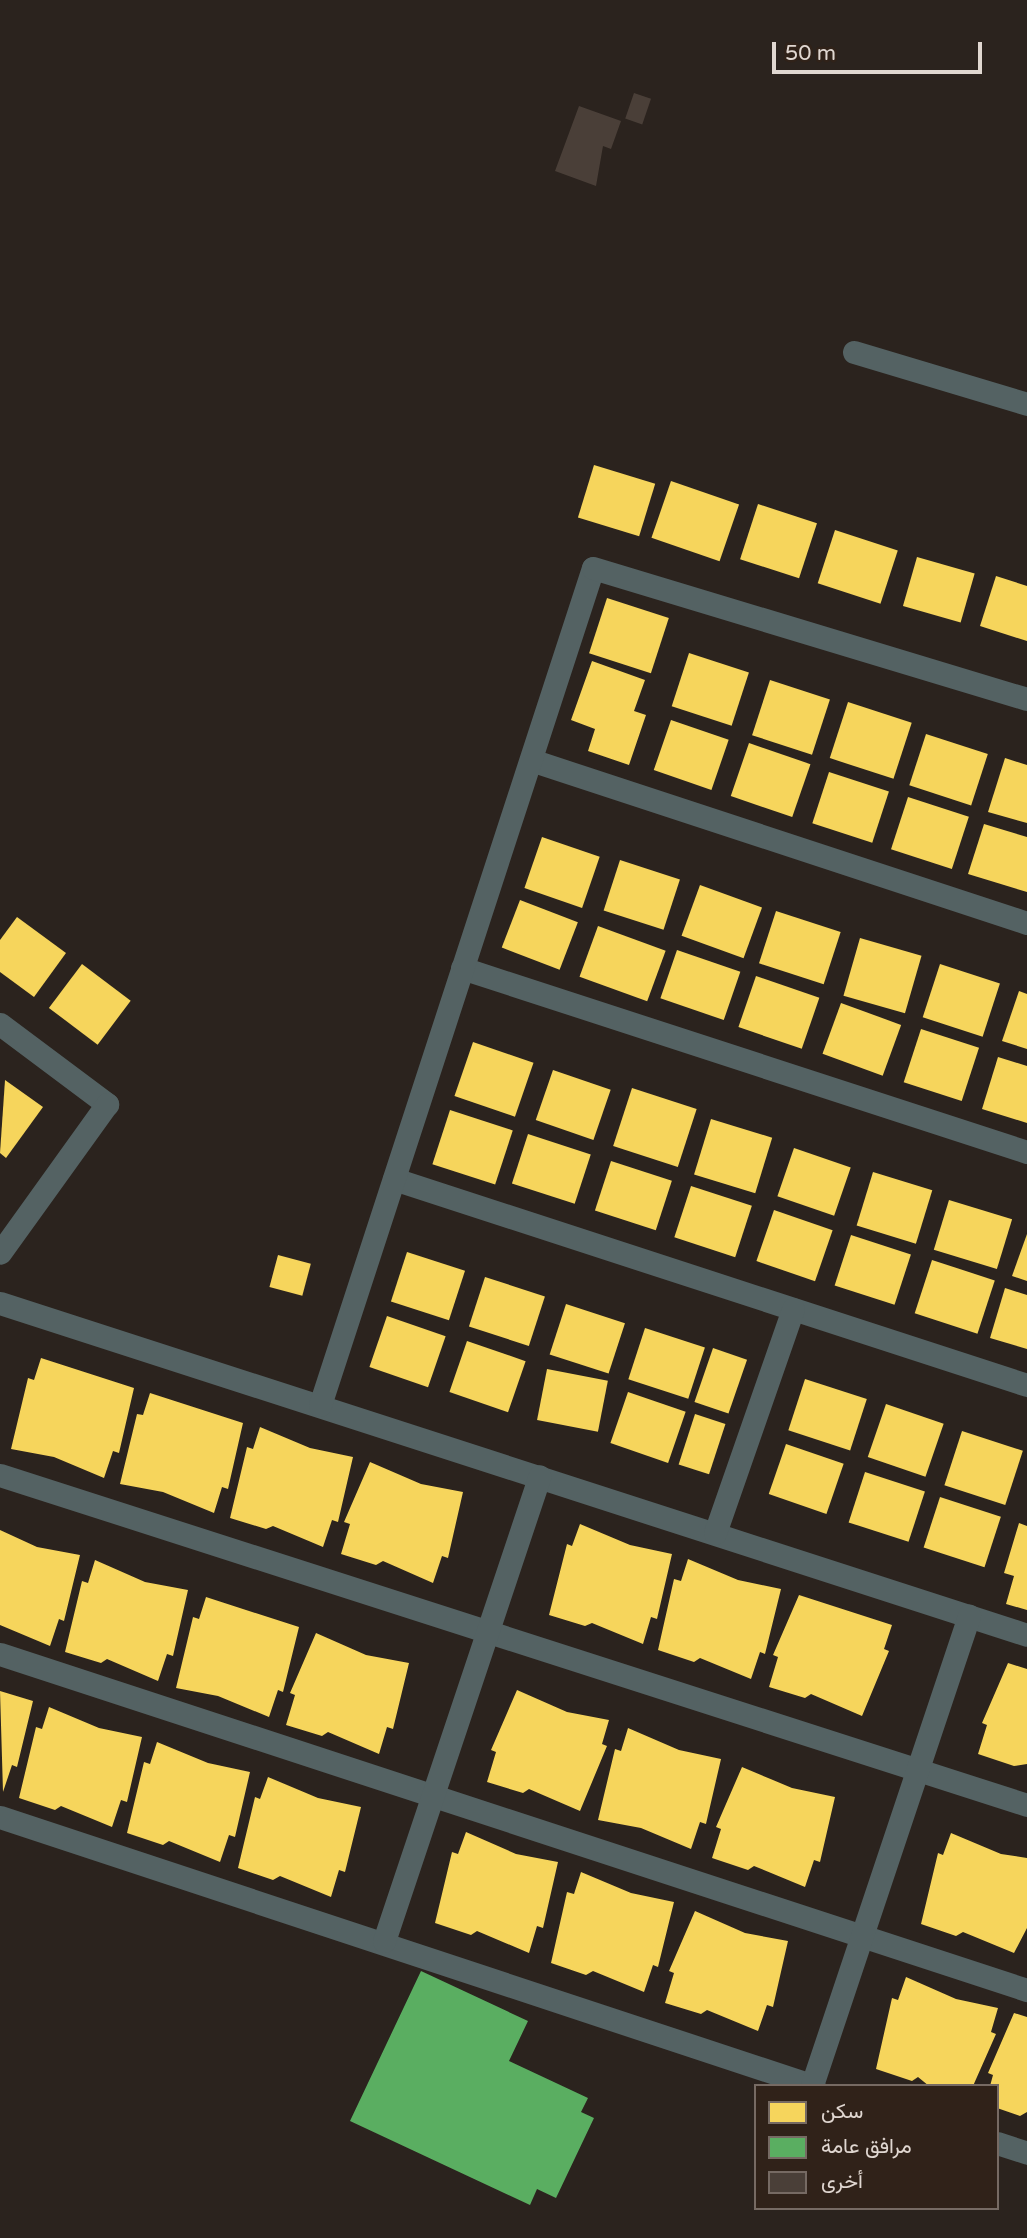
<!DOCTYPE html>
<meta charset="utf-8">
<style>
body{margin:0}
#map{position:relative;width:1027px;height:2238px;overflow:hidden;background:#2b231e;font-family:"Varela Round",Vazirmatn,sans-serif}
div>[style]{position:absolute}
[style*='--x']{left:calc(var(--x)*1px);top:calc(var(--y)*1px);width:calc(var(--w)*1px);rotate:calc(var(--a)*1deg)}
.homes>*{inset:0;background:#f6d55c;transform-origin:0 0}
.public>*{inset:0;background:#5aae61}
.building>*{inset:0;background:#4a3f38;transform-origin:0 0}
.minor>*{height:23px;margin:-11.5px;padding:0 11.5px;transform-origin:11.5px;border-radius:11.5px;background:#546263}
span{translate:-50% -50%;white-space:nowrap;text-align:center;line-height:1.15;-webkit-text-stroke:7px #302219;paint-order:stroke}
.legend{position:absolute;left:754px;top:2084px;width:245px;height:126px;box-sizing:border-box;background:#302219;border:2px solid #766a63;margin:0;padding:9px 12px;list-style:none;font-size:21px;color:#e0d7d1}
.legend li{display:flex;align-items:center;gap:14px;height:35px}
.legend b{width:35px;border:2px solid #766a63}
.scale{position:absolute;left:772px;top:42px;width:210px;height:32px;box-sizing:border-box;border:4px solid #e0d7d1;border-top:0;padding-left:9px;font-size:21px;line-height:24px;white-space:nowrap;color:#e0d7d1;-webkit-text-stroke:5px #302219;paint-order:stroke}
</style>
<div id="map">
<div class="homes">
<i style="left:594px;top:465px;width:64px;height:55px;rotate:17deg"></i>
<i style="left:671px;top:481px;width:72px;height:60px;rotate:19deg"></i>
<i style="left:758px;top:504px;width:62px;height:58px;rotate:18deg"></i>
<i style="left:835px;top:530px;width:66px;height:56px;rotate:18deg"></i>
<i style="left:917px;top:557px;width:60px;height:51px;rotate:16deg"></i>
<i style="clip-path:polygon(996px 576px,1027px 586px,1027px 641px,980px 626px)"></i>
<i style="left:607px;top:598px;width:65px;height:58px;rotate:18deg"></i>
<i style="left:689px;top:653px;width:63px;height:56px;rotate:18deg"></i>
<i style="clip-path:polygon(592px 661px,645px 680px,634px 711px,646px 715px,629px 765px,588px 751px,595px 729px,571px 720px)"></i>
<i style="left:770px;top:680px;width:63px;height:58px;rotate:18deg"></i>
<i style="left:848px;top:702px;width:67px;height:59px;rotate:18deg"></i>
<i style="left:671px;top:720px;width:61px;height:53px;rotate:19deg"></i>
<i style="left:926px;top:734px;width:65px;height:54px;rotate:18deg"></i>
<i style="left:749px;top:743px;width:65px;height:56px;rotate:19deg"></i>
<i style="clip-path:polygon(1005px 758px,1027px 765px,1027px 823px,988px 812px)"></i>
<i style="left:829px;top:772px;width:63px;height:54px;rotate:18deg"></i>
<i style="left:908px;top:797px;width:64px;height:55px;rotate:18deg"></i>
<i style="clip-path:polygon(984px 824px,1027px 837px,1027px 892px,968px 874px)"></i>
<i style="left:542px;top:837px;width:61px;height:54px;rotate:19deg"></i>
<i style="left:620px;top:860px;width:63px;height:53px;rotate:18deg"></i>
<i style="left:700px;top:885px;width:66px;height:54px;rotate:20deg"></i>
<i style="left:520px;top:900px;width:62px;height:51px;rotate:21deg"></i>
<i style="left:776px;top:911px;width:68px;height:55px;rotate:18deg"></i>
<i style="clip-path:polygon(17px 917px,66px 953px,34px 997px,0 972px,0 940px)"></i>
<i style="left:598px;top:926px;width:72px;height:54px;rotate:20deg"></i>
<i style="left:860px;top:938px;width:64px;height:60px;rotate:16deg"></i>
<i style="left:677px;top:950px;width:67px;height:51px;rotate:19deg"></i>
<i style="left:82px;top:964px;width:61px;height:55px;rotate:37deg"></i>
<i style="left:940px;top:964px;width:63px;height:56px;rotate:18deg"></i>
<i style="left:756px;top:976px;width:67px;height:54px;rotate:19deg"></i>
<i style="clip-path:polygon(1019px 991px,1027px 994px,1027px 1049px,1002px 1041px)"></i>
<i style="left:841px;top:1003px;width:64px;height:54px;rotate:20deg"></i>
<i style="left:921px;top:1029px;width:61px;height:56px;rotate:18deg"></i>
<i style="left:473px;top:1042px;width:64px;height:57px;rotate:19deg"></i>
<i style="clip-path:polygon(998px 1057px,1027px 1066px,1027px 1123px,982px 1109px)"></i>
<i style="left:553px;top:1070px;width:61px;height:53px;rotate:19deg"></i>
<i style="clip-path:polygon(5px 1080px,43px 1107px,6px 1158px,0 1153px)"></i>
<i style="left:632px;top:1088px;width:68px;height:61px;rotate:18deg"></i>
<i style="left:450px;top:1110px;width:66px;height:57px;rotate:18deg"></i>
<i style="left:711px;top:1119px;width:64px;height:58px;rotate:17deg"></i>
<i style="left:528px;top:1134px;width:66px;height:52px;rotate:18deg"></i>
<i style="left:794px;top:1148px;width:60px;height:51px;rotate:19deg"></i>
<i style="left:611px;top:1161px;width:64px;height:52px;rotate:18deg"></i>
<i style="left:873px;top:1172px;width:62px;height:56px;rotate:17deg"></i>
<i style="left:691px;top:1186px;width:64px;height:54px;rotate:18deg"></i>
<i style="left:949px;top:1200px;width:66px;height:52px;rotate:17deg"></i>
<i style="left:774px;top:1210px;width:62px;height:54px;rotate:19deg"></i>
<i style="clip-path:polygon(1027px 1234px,1027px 1281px,1012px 1276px)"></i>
<i style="left:851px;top:1235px;width:63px;height:53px;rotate:18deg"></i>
<i style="left:407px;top:1252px;width:61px;height:52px;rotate:18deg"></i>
<i style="left:278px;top:1255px;width:34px;height:33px;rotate:15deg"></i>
<i style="left:932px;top:1260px;width:66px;height:56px;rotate:18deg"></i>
<i style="left:485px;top:1277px;width:63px;height:52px;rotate:18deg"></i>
<i style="clip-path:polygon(1005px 1288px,1027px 1295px,1027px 1349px,990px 1338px)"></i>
<i style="left:566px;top:1304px;width:62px;height:53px;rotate:18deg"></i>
<i style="left:387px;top:1316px;width:62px;height:54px;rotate:19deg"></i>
<i style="left:645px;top:1328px;width:63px;height:54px;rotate:18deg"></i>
<i style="left:467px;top:1341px;width:62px;height:54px;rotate:19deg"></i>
<i style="left:713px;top:1348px;width:36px;height:57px;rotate:19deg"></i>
<i style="clip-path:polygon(41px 1358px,134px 1388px,119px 1453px,113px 1451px,104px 1478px,54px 1457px,11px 1449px,28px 1378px,34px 1380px)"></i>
<i style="left:547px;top:1369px;width:62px;height:52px;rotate:11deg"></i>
<i style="left:805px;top:1379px;width:65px;height:54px;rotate:18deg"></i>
<i style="left:628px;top:1392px;width:61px;height:54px;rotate:19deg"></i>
<i style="clip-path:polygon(150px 1393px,243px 1423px,228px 1489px,222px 1487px,214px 1513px,163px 1492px,120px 1484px,137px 1414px,143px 1415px)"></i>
<i style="left:886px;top:1404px;width:61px;height:56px;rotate:19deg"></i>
<i style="left:695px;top:1414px;width:32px;height:53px;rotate:18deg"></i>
<i style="clip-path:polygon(260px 1427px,310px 1448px,353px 1457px,338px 1522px,332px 1520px,323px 1547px,273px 1526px,266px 1529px,230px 1518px,247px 1447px,253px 1449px)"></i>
<i style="left:962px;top:1431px;width:64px;height:57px;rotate:18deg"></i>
<i style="left:786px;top:1444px;width:61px;height:53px;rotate:19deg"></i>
<i style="clip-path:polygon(370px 1462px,421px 1484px,463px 1492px,448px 1558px,442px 1556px,433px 1583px,383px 1561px,376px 1565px,341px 1554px,350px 1524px,344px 1522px)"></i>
<i style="left:865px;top:1472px;width:63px;height:53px;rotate:18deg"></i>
<i style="left:940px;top:1497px;width:64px;height:53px;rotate:18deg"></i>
<i style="clip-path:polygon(1019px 1523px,1027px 1526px,1027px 1610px,1006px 1604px,1014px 1576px,1004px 1573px)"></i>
<i style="clip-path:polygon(580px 1524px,630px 1545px,672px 1554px,657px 1619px,651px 1617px,643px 1644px,592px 1623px,585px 1626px,549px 1615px,567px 1544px,572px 1546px)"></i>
<i style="clip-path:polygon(0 1530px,37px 1547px,80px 1555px,64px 1621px,59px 1619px,50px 1646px,0 1625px)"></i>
<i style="clip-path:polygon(688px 1559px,738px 1580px,781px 1589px,765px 1654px,760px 1652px,751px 1679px,700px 1658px,694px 1662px,658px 1650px,674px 1579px,681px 1581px)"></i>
<i style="clip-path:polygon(95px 1560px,145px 1582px,188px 1590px,173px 1656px,167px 1654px,158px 1681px,107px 1659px,101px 1663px,65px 1652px,82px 1581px,88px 1583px)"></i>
<i style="clip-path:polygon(799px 1595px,892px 1625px,884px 1649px,889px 1651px,862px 1716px,811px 1694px,805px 1698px,769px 1687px,778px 1657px,773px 1655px)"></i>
<i style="clip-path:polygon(206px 1597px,299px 1627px,283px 1692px,278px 1690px,269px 1717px,218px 1696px,176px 1688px,193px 1617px,199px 1619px)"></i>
<i style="clip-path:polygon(316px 1633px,366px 1655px,409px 1663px,393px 1729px,387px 1727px,379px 1754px,328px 1732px,322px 1736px,286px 1725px,295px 1695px,290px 1693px)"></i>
<i style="clip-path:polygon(1008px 1663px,1027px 1669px,1027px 1764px,1014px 1766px,978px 1754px,987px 1725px,982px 1723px)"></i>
<i style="clip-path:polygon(517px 1690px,567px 1712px,609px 1720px,602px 1744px,607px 1746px,580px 1811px,529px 1789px,523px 1793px,487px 1782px,496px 1752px,491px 1750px)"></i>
<i style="clip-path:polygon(0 1691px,33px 1701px,17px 1767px,12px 1765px,3px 1792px)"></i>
<i style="clip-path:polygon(49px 1707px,99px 1728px,142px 1737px,127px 1802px,121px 1800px,112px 1827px,61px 1806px,55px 1810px,19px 1798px,36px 1727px,42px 1729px)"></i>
<i style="clip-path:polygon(628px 1728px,679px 1750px,721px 1759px,706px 1824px,700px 1822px,691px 1849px,641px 1828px,598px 1820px,615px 1749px,621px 1751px)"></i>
<i style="clip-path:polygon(157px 1742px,208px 1763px,250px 1772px,235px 1837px,229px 1835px,220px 1862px,169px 1841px,163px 1845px,127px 1833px,144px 1762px,150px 1764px)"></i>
<i style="clip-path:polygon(742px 1767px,792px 1788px,835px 1797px,820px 1862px,814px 1860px,805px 1887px,754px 1866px,748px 1870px,712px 1858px,721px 1829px,716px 1827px)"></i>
<i style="clip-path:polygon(268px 1777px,318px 1798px,361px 1807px,345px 1872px,339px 1870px,331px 1897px,280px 1876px,273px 1880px,238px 1868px,255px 1797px,260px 1799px)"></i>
<i style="clip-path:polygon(466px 1832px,516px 1854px,558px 1862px,543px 1928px,537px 1926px,529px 1953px,477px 1931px,471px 1935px,435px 1923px,452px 1852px,458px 1854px)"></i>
<i style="clip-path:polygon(951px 1833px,1001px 1854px,1027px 1858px,1027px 1928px,1014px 1953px,963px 1932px,956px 1936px,921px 1924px,938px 1853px,943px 1855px)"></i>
<i style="clip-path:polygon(581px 1872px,631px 1893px,674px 1902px,658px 1967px,653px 1965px,644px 1992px,593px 1971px,586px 1975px,551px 1963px,567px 1892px,574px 1894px)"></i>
<i style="clip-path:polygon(695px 1911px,745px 1933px,788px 1941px,773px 2007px,767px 2005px,758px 2031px,707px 2010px,701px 2014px,665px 2003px,674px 1973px,669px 1971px)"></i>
<i style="clip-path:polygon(906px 1977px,956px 1999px,998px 2008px,991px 2032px,996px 2034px,973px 2086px,929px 2086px,918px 2077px,912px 2081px,876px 2069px,892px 1998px,898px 2000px)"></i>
<i style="clip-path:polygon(1014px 2013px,1027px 2017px,1027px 2112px,1020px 2116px,997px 2108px,997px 2086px,990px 2086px,993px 2075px,988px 2073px)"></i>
</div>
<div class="public">
<i style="clip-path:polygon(421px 1971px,528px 2021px,509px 2061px,588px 2098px,581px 2112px,594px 2118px,556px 2198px,537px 2189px,530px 2205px,350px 2121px)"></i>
</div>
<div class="building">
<i style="left:634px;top:93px;width:18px;height:27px;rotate:19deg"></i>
<i style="clip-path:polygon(579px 106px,621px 121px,611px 149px,603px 146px,596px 186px,555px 171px)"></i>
</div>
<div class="minor">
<i style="--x:854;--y:352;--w:181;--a:16.7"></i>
<i style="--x:531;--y:760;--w:522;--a:18.19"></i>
<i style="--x:462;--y:968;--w:594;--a:18.04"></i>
<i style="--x:0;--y:1024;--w:134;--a:36.8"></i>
<i style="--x:107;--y:1104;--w:183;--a:125.7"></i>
<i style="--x:394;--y:1179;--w:666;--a:18.03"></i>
<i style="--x:0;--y:1303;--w:1079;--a:17.91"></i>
<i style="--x:320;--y:1405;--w:880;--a:-71.94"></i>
<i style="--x:593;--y:568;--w:453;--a:16.8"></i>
<i style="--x:0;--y:1475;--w:1079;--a:17.81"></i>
<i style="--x:715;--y:1533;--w:237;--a:-70.8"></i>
<i style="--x:0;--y:1654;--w:1081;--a:18.12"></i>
<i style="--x:0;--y:1817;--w:857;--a:18.29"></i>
<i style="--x:384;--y:1941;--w:490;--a:-71.5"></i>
<i style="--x:812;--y:2085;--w:495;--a:-71.5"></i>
<i style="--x:997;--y:2143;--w:32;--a:18"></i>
</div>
<ul class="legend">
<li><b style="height:19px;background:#f6d55c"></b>سكن</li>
<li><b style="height:19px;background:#5aae61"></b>مرافق عامة</li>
<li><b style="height:19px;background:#4a3f38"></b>أخرى</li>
</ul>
<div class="scale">50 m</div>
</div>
